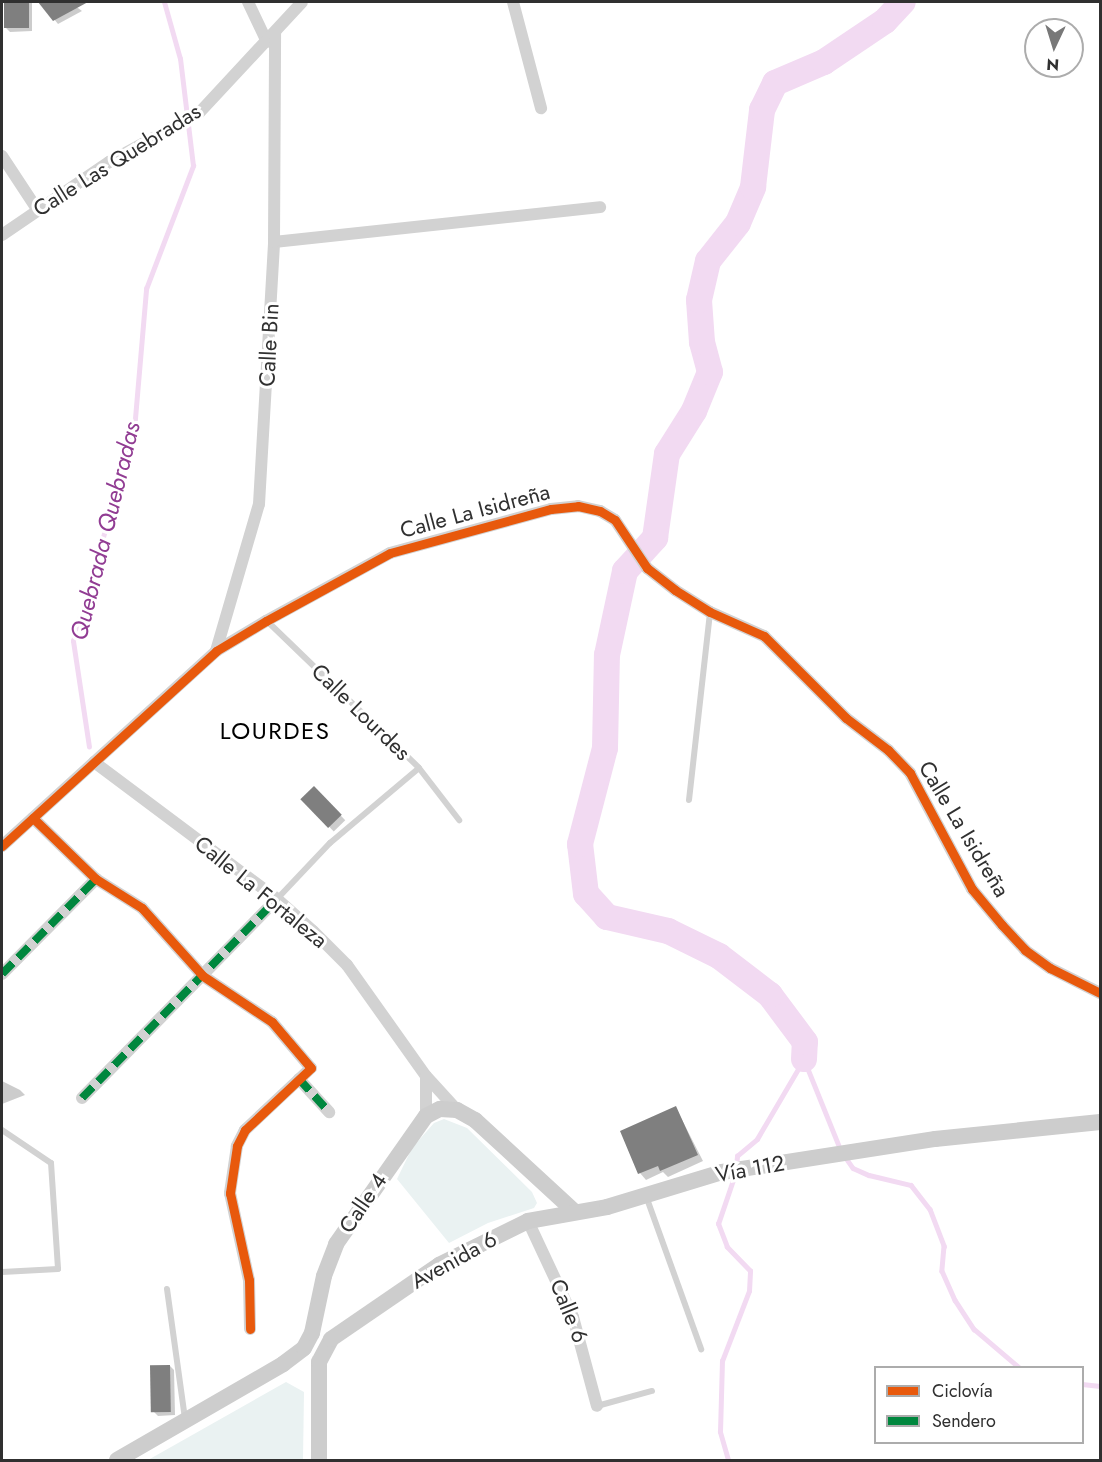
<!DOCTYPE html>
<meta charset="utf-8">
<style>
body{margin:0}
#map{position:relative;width:1102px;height:1462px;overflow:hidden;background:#fff;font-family:Jost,sans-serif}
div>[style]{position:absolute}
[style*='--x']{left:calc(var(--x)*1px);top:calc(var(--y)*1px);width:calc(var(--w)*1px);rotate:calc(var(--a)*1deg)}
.green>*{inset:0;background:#eaf2f2}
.shadow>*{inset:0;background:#0003;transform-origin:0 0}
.stream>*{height:4.5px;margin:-2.25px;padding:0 2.25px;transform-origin:2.25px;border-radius:2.25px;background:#f2daf2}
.river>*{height:26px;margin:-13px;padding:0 13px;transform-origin:13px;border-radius:13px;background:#f2daf2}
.building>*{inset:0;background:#7f7f7f;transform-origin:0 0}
.service>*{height:6px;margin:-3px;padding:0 3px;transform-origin:3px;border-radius:3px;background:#d2d2d2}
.minor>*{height:12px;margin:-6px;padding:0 6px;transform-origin:6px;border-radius:6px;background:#d2d2d2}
.secondary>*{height:16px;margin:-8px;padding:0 8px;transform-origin:8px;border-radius:8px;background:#cdcdcd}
.quiet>*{height:8px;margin-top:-4px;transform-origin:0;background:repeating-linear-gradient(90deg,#00873e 0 15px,transparent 0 23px)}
.cycleway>*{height:9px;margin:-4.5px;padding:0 4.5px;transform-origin:4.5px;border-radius:4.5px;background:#e8590c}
span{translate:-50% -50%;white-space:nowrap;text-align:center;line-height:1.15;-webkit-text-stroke:6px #fff;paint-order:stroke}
.street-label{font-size:22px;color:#303030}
.water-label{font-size:24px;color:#913c93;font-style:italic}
.neighbourhood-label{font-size:24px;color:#000;letter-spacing:1.5px}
.frame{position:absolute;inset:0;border:3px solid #303030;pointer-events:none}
.legend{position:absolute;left:874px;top:1366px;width:210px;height:78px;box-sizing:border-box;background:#fff;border:2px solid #acacac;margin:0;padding:8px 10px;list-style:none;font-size:18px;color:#303030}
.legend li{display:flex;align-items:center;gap:12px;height:30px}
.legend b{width:30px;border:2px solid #acacac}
.north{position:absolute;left:1024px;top:18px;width:60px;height:60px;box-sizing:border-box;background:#fff;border:2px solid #acacac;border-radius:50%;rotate:184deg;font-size:16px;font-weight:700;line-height:24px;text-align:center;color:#303030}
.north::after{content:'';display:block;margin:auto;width:21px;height:27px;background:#787878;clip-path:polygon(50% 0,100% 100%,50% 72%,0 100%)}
</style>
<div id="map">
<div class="green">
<i style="clip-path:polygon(444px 1119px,467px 1128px,532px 1192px,537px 1203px,534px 1208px,488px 1223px,449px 1243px,397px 1179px,412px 1148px,434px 1123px)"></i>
<i style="clip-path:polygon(286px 1382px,304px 1392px,303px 1460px,148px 1460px)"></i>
</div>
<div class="shadow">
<i style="clip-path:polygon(6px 2px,32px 2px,32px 31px,10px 32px,6px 28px)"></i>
<i style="clip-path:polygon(40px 2px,70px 2px,82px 11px,58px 24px)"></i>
<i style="left:314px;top:788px;width:45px;height:16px;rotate:46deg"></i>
<i style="clip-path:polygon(2px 1081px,20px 1090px,25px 1095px,2px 1104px)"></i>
<i style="clip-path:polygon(676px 1108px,703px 1161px,668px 1177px,663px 1172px,646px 1180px,640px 1173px)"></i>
<i style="clip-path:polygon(170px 1366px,174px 1370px,175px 1415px,158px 1416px,154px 1412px)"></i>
</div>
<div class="stream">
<i style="--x:89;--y:747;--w:107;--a:-98.6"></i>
<i style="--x:73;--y:641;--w:220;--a:-73.9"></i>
<i style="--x:134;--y:430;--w:142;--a:-85.1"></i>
<i style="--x:146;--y:289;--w:132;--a:-69.1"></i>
<i style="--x:193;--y:166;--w:108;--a:-96.9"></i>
<i style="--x:180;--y:59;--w:59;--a:-105.7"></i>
<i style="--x:804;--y:1059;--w:96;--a:68"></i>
<i style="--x:846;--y:1158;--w:12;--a:55"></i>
<i style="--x:853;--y:1168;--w:17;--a:24"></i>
<i style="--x:869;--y:1175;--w:43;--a:13.4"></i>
<i style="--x:911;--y:1185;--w:31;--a:52"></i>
<i style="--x:930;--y:1209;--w:40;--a:69"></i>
<i style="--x:944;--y:1246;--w:25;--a:95"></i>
<i style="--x:942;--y:1271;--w:32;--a:66"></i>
<i style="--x:955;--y:1300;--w:35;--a:57"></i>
<i style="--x:974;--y:1329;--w:60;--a:40.3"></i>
<i style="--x:736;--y:1166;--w:10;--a:-84"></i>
<i style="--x:737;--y:1156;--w:26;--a:-40"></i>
<i style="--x:757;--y:1139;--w:93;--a:-59.6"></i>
<i style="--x:1082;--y:1384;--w:18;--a:6"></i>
<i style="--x:728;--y:1460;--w:29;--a:-106"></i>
<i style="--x:720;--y:1432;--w:71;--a:-88.4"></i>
<i style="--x:722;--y:1361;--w:75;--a:-68.9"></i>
<i style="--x:749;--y:1291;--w:20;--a:-87"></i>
<i style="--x:750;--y:1271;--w:33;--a:-134"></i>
<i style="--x:727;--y:1247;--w:25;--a:-111"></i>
<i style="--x:718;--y:1224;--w:53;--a:-71.2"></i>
</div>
<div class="river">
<i style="--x:804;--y:1059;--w:17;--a:-87"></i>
<i style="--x:805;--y:1042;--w:59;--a:-126.7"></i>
<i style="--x:770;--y:995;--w:64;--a:-142.6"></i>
<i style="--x:719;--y:956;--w:57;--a:-153.9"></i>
<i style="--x:668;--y:931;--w:63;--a:-167.1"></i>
<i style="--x:607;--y:917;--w:31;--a:-132"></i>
<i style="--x:586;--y:894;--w:50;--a:-96.8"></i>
<i style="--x:580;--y:844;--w:99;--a:-75.4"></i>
<i style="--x:605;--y:748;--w:93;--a:-88.8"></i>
<i style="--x:607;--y:655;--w:86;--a:-77.9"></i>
<i style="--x:625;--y:571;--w:45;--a:-47.7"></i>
<i style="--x:655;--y:538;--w:85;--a:-81.9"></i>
<i style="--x:667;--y:454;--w:51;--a:-57.9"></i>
<i style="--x:694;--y:411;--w:42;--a:-67.7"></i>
<i style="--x:710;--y:372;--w:31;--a:-105"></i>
<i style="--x:702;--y:342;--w:42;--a:-94.1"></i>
<i style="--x:699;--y:300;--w:40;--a:-77"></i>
<i style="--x:708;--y:261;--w:48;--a:-51.7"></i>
<i style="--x:738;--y:223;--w:39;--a:-67"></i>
<i style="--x:753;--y:187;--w:78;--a:-83.3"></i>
<i style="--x:762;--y:110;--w:30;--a:-64"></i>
<i style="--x:775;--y:83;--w:53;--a:-23.2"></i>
<i style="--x:824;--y:62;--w:73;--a:-33.9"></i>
<i style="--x:885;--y:21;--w:26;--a:-47"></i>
</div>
<div class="building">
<i style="left:4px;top:2px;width:25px;height:26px"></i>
<i style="clip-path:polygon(38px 2px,88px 2px,53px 21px)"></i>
<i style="left:314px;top:786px;width:40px;height:19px;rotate:46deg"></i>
<i style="clip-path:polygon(676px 1106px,698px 1155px,660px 1171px,658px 1166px,638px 1174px,620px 1131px)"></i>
<i style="left:170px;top:1365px;width:47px;height:20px;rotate:89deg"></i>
</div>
<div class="service">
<i style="--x:267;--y:621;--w:211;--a:44"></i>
<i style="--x:419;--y:768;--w:66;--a:52.4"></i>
<i style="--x:689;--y:800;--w:188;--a:-83.6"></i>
<i style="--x:277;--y:899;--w:77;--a:-46.6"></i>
<i style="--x:330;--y:843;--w:116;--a:-40.1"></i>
<i style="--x:2;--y:1130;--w:59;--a:34"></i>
<i style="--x:51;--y:1163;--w:106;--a:86.2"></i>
<i style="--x:58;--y:1269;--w:56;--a:176.9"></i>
<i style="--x:646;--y:1196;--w:163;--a:70.2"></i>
<i style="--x:167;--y:1289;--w:131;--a:82.1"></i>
<i style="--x:597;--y:1406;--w:57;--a:-15.3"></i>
</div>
<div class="minor">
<i style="--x:248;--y:2;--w:44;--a:64.6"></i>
<i style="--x:513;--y:2;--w:110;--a:75.2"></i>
<i style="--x:2;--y:156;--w:64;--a:56.6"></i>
<i style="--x:2;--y:235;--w:130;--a:-34.3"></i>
<i style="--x:109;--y:162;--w:102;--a:-28.6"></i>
<i style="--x:199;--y:113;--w:151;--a:-47.1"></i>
<i style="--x:274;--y:242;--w:328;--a:-6.1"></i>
<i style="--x:216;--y:651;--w:153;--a:-73.7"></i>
<i style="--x:259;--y:504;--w:262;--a:-86.7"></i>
<i style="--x:274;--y:242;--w:209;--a:-89.7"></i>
<i style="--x:94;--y:762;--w:229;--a:36.8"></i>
<i style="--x:277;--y:899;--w:48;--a:41.6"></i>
<i style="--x:313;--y:931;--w:48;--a:45"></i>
<i style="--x:347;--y:965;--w:136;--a:54.6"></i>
<i style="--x:426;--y:1076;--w:46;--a:47.6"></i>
<i style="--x:33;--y:818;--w:88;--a:44.1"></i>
<i style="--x:96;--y:879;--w:54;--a:32.2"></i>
<i style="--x:142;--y:908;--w:91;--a:48.1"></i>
<i style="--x:203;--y:976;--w:83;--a:33.7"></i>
<i style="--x:272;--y:1022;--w:60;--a:49.7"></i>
<i style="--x:311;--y:1068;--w:91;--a:136.8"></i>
<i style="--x:245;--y:1130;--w:18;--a:117"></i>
<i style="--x:237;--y:1146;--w:48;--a:98.5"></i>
<i style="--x:230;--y:1193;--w:89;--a:77.7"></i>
<i style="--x:249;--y:1280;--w:49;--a:88.8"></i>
<i style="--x:2;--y:846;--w:290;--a:-42.3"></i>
<i style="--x:216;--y:651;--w:58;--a:-31"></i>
<i style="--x:266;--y:621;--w:141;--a:-28.7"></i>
<i style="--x:390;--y:553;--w:167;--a:-15.3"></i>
<i style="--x:551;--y:509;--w:27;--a:-6"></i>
<i style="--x:578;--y:506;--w:23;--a:13"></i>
<i style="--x:600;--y:511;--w:17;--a:31"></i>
<i style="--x:615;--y:520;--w:58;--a:56.3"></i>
<i style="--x:647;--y:568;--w:36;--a:38"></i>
<i style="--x:675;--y:590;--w:41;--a:32.2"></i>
<i style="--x:710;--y:612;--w:59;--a:24"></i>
<i style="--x:764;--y:636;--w:116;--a:45"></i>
<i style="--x:846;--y:718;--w:53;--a:37.3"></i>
<i style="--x:888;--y:750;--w:32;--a:46"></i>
<i style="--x:910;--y:773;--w:132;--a:61.9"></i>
<i style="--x:972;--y:889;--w:47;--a:50.2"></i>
<i style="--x:1002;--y:925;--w:34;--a:47"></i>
<i style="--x:1025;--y:950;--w:31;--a:36"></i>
<i style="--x:1050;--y:968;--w:56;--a:26.6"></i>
<i style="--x:2;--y:974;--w:134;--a:-45.3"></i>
<i style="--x:426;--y:1077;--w:39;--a:90"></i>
<i style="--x:299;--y:1079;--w:45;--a:47.7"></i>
<i style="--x:82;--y:1098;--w:279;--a:-45.6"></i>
<i style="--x:528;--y:1221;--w:106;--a:64.9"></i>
<i style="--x:573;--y:1317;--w:92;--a:74.9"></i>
</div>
<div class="secondary">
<i style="--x:117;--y:1460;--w:192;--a:-30"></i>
<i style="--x:283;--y:1364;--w:26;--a:-37"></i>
<i style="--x:304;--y:1348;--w:17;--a:-62"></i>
<i style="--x:312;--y:1333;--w:58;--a:-78.1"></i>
<i style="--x:324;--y:1276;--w:34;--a:-69"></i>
<i style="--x:336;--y:1244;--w:156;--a:-54.9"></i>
<i style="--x:426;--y:1116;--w:16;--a:-27"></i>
<i style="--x:440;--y:1109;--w:17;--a:3"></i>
<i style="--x:457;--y:1110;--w:21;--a:29"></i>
<i style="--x:475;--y:1120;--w:133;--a:42.6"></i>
<i style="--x:319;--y:1460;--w:98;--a:-90"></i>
<i style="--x:319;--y:1362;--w:26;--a:-62"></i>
<i style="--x:331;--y:1339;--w:131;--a:-34.4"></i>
<i style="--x:439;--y:1265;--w:99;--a:-26.3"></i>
<i style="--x:528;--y:1221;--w:80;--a:-10"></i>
<i style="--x:607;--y:1207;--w:120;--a:-16.9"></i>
<i style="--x:722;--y:1172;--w:216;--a:-8.8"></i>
<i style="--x:935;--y:1139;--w:166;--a:-5.9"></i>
</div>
<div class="quiet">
<i style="--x:2;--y:974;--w:134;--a:-45.3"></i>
<i style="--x:299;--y:1079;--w:45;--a:47.7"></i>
<i style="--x:82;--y:1098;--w:279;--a:-45.6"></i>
</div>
<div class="cycleway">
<i style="--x:33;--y:818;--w:88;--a:44.1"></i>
<i style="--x:96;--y:879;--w:54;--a:32.2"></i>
<i style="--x:142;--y:908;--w:91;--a:48.1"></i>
<i style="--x:203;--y:976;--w:83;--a:33.7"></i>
<i style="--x:272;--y:1022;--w:60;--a:49.7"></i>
<i style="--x:311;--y:1068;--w:91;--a:136.8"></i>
<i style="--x:245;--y:1130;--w:18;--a:117"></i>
<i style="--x:237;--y:1146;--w:48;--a:98.5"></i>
<i style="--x:230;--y:1193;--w:89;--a:77.7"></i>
<i style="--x:249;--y:1280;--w:49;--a:88.8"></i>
<i style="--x:2;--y:846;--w:290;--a:-42.3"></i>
<i style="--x:216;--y:651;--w:58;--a:-31"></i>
<i style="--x:266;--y:621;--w:141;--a:-28.7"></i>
<i style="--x:390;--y:553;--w:167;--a:-15.3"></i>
<i style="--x:551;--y:509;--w:27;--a:-6"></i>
<i style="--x:578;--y:506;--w:23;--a:13"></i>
<i style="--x:600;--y:511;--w:17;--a:31"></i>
<i style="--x:615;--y:520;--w:58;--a:56.3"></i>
<i style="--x:647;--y:568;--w:36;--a:38"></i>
<i style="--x:675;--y:590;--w:41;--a:32.2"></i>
<i style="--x:710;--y:612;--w:59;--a:24"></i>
<i style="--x:764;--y:636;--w:116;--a:45"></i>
<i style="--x:846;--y:718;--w:53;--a:37.3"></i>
<i style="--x:888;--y:750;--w:32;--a:46"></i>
<i style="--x:910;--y:773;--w:132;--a:61.9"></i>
<i style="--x:972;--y:889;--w:47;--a:50.2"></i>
<i style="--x:1002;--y:925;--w:34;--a:47"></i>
<i style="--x:1025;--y:950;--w:31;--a:36"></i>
<i style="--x:1050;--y:968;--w:56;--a:26.6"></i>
</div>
<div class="street-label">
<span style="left:117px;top:160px;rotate:-32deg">Calle Las Quebradas</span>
<span style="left:269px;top:345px;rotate:-87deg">Calle Bin</span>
<span style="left:475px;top:511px;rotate:-15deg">Calle La Isidreña</span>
<span style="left:361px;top:712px;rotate:44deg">Calle Lourdes</span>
<span style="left:964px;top:829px;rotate:59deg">Calle La Isidreña</span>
<span style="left:261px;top:892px;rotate:39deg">Calle La Fortaleza</span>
<span style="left:750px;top:1169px;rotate:-10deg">Vía 112</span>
<span style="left:363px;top:1203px;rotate:-56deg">Calle 4</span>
<span style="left:454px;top:1260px;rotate:-29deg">Avenida 6</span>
<span style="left:569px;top:1311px;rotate:68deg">Calle 6</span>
</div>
<div class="water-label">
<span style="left:105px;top:531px;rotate:-76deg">Quebrada Quebradas</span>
</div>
<div class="neighbourhood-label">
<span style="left:275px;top:731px">LOURDES</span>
</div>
<div class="frame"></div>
<ul class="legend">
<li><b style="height:8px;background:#e8590c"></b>Ciclovía</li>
<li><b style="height:8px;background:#00873e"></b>Sendero</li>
</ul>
<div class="north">N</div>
</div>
